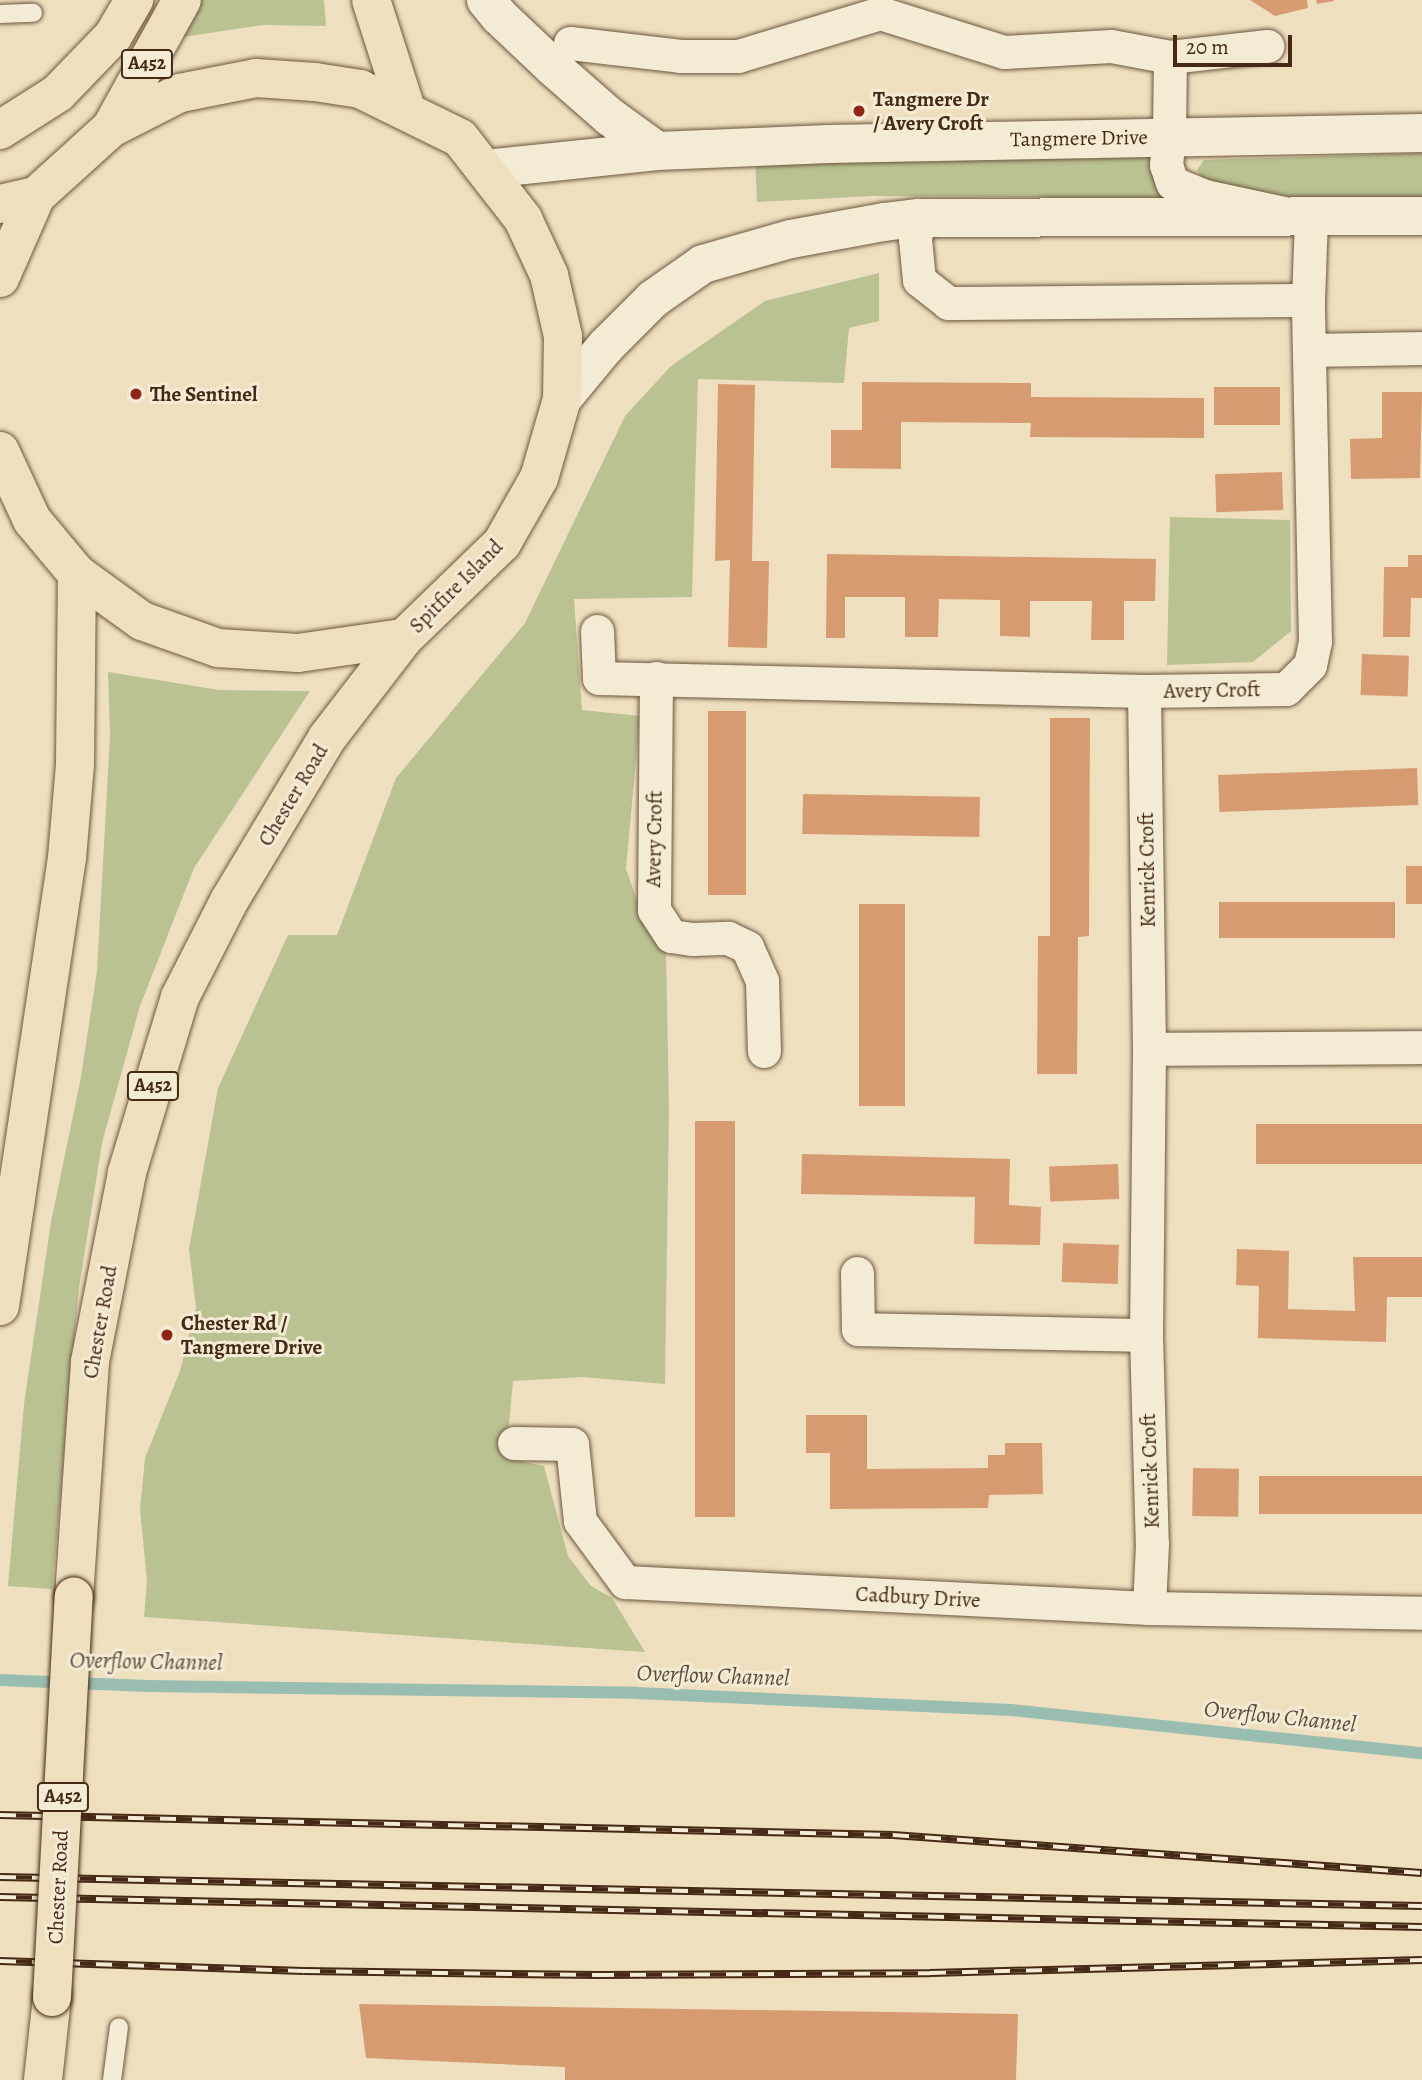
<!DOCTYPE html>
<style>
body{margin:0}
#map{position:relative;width:1422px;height:2080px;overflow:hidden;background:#eee0bf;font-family:Alegreya,serif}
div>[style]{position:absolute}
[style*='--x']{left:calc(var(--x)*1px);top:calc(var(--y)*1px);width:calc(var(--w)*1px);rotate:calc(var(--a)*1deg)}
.green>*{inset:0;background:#bac291}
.stream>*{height:12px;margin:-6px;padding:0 6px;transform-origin:6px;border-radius:6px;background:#99bdb1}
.building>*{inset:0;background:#d79b71;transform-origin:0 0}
.roads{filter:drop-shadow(0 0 2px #6e573f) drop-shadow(0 0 2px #6e573f)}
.service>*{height:18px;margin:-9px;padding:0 9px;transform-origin:9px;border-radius:9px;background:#f4ebd5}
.minor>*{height:33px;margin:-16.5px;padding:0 16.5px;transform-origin:16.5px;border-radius:16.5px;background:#f4ebd5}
.tertiary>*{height:38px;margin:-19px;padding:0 19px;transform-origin:19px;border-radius:19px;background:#f4ebd5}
.primary>*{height:38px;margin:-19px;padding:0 19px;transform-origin:19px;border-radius:19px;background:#eee0bf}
.trunk>*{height:38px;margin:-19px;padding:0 19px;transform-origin:19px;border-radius:19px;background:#eee0bf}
.rail>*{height:8px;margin-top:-4px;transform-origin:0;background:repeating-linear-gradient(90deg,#f4ebd5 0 16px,#442914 0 32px);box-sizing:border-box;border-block:2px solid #442914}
.bridges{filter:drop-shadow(0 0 2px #442914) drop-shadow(0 0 2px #442914)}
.trunk-bridge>*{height:38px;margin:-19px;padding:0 19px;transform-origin:19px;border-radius:19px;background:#eee0bf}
.dots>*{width:19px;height:19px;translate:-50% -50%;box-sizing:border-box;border:4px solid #f4ebd5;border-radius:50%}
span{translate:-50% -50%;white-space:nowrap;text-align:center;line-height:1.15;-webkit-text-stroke:6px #f4ebd5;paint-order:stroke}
.shield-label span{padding:2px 5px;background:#f4ebd5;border:2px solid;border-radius:5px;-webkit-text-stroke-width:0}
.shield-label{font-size:19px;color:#442914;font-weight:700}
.poi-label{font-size:21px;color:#442914;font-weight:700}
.left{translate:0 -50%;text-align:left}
.street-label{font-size:21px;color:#442914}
.water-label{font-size:23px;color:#594e3b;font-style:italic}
.scale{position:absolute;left:1173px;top:35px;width:119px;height:32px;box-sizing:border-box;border:4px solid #442914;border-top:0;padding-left:9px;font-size:21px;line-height:24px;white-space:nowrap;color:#442914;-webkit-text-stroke:5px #f4ebd5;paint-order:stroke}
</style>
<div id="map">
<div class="green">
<i style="clip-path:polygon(195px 0,324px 0,326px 26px,263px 25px,183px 37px)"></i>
<i style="clip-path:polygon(1150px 150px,1170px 189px,1164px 198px,873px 196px,757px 202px,755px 158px)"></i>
<i style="clip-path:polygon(1422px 153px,1422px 198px,1313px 200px,1206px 184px,1197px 170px,1204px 160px)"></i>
<i style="clip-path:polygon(879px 273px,879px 321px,849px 328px,844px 383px,698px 379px,692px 597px,574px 599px,582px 710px,640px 716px,626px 869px,647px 928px,666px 947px,669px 1110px,665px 1384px,582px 1377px,513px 1381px,506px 1458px,544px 1466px,568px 1556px,591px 1586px,612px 1598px,645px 1652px,144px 1617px,147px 1581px,140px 1509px,145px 1458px,180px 1371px,196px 1308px,189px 1249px,218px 1088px,288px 935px,337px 935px,396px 778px,525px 623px,625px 416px,671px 366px,765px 301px)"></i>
<i style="clip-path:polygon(1170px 517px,1290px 520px,1291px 631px,1253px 662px,1167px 665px)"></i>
<i style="clip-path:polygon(108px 672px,219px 690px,310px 691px,194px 868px,140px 1006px,102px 1143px,79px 1288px,52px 1589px,8px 1586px,24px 1404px,51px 1222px,81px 1077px,97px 971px,110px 736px)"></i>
</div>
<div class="stream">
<i style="--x:0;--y:1680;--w:148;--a:2.3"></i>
<i style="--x:148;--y:1686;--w:488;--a:0.8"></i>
<i style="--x:636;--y:1693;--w:375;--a:2.6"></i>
<i style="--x:1011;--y:1710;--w:413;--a:6"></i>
</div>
<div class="building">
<i style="clip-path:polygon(1250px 0,1307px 0,1308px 8px,1275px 16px)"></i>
<i style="clip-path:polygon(1316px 0,1334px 0,1334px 1px,1317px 4px)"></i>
<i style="clip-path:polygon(862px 382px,1031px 383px,1031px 397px,1204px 398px,1204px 438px,1030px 437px,1031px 423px,901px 422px,901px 469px,831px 468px,831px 430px,862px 430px)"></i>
<i style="clip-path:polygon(718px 384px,755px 385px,752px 561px,769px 561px,767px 648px,728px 647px,730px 560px,715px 561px)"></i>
<i style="left:1280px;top:387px;width:38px;height:66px;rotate:90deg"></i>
<i style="clip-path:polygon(1382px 392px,1422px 392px,1420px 478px,1351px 479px,1350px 439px,1382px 438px)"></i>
<i style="left:1282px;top:472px;width:38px;height:67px;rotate:88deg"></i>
<i style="clip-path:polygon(827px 554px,1156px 559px,1155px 601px,1124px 601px,1124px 640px,1091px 640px,1092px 601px,1030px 601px,1030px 637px,1000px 636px,1000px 600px,939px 599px,938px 637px,905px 637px,905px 597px,845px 597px,845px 638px,826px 638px)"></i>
<i style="clip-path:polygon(1408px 555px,1422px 555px,1422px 598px,1411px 598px,1410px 637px,1383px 637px,1384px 567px,1408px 567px)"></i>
<i style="left:1362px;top:654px;width:47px;height:41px;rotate:2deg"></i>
<i style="left:746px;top:711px;width:184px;height:38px;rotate:90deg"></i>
<i style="clip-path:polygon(1050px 718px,1090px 718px,1089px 936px,1078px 937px,1077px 1074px,1037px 1074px,1038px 936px,1050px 936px)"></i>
<i style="left:1417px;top:768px;width:37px;height:199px;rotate:88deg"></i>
<i style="left:803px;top:794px;width:177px;height:40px;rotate:1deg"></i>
<i style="left:1406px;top:866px;width:16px;height:38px"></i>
<i style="left:1219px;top:902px;width:176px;height:36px"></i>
<i style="left:859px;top:904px;width:46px;height:202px"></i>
<i style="left:695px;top:1121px;width:40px;height:396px"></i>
<i style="left:1422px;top:1124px;width:40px;height:166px;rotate:90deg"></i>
<i style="clip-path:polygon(802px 1154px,1010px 1159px,1009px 1205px,1041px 1207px,1040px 1245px,974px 1244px,975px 1197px,801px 1194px)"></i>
<i style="left:1118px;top:1164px;width:35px;height:69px;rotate:88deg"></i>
<i style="left:1063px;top:1243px;width:56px;height:39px;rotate:2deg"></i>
<i style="clip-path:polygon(1237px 1249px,1289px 1251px,1288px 1309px,1355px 1311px,1353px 1257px,1422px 1257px,1422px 1297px,1387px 1297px,1386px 1342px,1258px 1338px,1259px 1286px,1236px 1285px)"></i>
<i style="clip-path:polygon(806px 1415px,867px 1415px,867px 1469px,988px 1468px,988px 1455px,1005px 1455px,1005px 1443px,1042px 1443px,1043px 1494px,989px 1495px,988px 1508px,830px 1509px,830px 1453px,806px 1453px)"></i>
<i style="left:1193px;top:1468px;width:46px;height:48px;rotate:1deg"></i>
<i style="left:1259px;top:1476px;width:163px;height:38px"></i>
<i style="clip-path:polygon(359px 2004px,1018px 2014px,1016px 2080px,565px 2080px,565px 2067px,366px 2058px)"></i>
</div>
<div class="roads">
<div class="service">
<i style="--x:0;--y:14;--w:33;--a:-2"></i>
<i style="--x:112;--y:2080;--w:53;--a:-82.5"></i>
</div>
<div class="minor">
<i style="--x:570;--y:43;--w:111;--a:6.7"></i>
<i style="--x:680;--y:56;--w:58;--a:0"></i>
<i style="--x:738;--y:56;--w:148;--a:-16.8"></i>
<i style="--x:880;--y:13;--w:130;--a:17.5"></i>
<i style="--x:1004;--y:52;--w:107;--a:-3.2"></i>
<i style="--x:1111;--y:46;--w:60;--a:10.6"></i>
<i style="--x:1170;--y:57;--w:98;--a:-6.5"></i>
<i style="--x:919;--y:218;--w:21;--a:101"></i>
<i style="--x:915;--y:239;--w:41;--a:84.4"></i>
<i style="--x:919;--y:280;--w:37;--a:38"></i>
<i style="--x:948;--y:303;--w:360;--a:-0.5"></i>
<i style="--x:1310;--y:350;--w:112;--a:-1"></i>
<i style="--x:597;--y:631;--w:47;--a:87.6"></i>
<i style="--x:599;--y:678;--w:545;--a:1.37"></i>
<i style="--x:1144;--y:691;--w:142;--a:-0.8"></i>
<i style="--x:1286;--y:689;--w:34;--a:-45"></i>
<i style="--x:1310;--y:665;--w:24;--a:-78"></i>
<i style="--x:1315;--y:642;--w:342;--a:-91.2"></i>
<i style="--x:1308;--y:300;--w:81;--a:-87.9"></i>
<i style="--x:1311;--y:219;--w:108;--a:-167.8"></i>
<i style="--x:1205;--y:196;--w:35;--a:-158"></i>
<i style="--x:1172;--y:183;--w:19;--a:-108"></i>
<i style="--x:1166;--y:165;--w:29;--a:-84"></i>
<i style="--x:1169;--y:136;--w:79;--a:-89.3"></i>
<i style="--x:656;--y:678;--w:232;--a:90.5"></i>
<i style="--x:654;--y:910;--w:31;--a:57"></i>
<i style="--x:671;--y:936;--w:22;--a:8"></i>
<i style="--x:693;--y:939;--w:35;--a:-2"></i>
<i style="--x:728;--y:938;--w:21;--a:25"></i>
<i style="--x:747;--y:947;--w:37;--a:66"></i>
<i style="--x:762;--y:981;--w:70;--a:88.4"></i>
<i style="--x:1144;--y:691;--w:358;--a:89.2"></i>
<i style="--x:1149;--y:1049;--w:286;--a:90.6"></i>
<i style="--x:1146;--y:1335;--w:209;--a:88.4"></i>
<i style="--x:1152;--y:1544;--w:64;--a:92.7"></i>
<i style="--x:1149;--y:1049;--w:273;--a:-0.4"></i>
<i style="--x:857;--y:1273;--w:56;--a:89"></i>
<i style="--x:858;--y:1329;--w:288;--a:1.2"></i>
<i style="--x:514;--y:1443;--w:58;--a:1"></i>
<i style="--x:572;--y:1444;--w:77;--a:84.1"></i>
<i style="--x:580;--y:1521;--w:76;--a:53.6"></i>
<i style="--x:625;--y:1582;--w:525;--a:2.84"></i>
<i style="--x:1149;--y:1608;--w:273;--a:1"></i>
</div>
<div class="tertiary">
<i style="--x:486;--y:0;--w:21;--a:51"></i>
<i style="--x:499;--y:16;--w:76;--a:43.4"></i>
<i style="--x:554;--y:68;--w:74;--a:41.2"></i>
<i style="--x:610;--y:117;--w:58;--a:35.9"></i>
<i style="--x:486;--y:169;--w:172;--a:-6"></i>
<i style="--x:657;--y:151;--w:172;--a:-2.3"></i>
<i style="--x:829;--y:144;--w:593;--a:-1.06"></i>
<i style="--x:562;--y:399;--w:69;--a:-50.3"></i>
<i style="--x:606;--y:346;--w:66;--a:-45"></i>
<i style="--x:653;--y:299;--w:61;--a:-35"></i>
<i style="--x:703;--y:264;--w:91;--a:-15.9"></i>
<i style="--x:791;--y:239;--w:95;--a:-10.4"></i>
<i style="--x:884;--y:222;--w:35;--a:-7"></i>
<i style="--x:919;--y:218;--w:503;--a:-0.23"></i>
</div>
<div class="primary">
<i style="--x:0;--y:130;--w:69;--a:-32.5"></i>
<i style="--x:58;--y:93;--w:79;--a:-46"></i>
<i style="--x:113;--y:36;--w:42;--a:-59.7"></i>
<i style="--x:0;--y:204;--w:37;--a:-13"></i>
</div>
<div class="trunk">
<i style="--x:371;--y:0;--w:114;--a:72.2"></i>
<i style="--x:111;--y:128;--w:146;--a:-61"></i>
<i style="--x:0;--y:278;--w:90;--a:-66.3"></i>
<i style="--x:36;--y:196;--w:101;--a:-42.2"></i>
<i style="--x:111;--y:128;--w:77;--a:-26.9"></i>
<i style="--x:180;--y:93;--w:77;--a:-11.2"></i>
<i style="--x:256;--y:78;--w:59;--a:3.9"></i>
<i style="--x:315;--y:82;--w:46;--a:8.8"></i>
<i style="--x:360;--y:89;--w:111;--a:26.1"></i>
<i style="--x:460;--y:138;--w:103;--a:52.1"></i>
<i style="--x:523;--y:219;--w:62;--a:65.1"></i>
<i style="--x:549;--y:275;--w:63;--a:77.1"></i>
<i style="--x:563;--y:336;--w:63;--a:90.9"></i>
<i style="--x:562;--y:399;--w:82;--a:106.2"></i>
<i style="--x:539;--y:478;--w:75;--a:119.6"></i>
<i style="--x:502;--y:543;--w:136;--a:135.9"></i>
<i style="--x:404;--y:638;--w:126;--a:127.6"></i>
<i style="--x:327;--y:738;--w:190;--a:121"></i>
<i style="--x:229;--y:901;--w:108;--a:117"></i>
<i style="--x:180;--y:997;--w:184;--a:106.8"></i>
<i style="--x:127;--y:1173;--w:193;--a:101.1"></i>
<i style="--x:90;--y:1362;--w:236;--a:93.9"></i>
<i style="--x:0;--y:451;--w:76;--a:65.1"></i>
<i style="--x:32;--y:520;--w:70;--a:50.2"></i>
<i style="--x:77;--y:574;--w:80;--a:35.9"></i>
<i style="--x:142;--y:621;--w:81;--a:19.6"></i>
<i style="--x:218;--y:648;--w:80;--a:3.6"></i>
<i style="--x:298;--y:653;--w:107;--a:-8.1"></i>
<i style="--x:0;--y:1306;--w:453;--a:-81.5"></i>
<i style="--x:67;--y:858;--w:94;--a:-85.1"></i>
<i style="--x:75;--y:764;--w:190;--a:-89.4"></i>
<i style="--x:43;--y:2080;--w:83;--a:-83.8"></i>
</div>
</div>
<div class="rail">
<i style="--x:0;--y:1815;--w:893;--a:1.28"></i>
<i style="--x:893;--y:1835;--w:530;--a:4.11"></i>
<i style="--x:0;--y:1877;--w:1422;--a:1.17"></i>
<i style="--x:0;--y:1897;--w:1422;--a:1.21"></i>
<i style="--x:0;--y:1961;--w:304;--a:1.9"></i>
<i style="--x:304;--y:1971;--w:294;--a:0.8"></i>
<i style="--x:598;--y:1975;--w:332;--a:-0.3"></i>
<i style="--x:930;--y:1973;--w:492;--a:-1.5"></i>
</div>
<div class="bridges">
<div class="trunk-bridge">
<i style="--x:52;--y:1997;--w:401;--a:-86.9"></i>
</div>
</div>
<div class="dots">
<i style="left:859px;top:111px;background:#8f2418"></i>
<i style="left:136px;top:394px;background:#8f2418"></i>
<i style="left:167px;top:1335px;background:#8f2418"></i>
</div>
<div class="shield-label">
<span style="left:147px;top:64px">A452</span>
<span style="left:153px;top:1086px">A452</span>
<span style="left:63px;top:1797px">A452</span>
</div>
<div class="poi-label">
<span class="left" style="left:873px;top:111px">Tangmere Dr<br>/ Avery Croft</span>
<span class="left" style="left:150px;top:394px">The Sentinel</span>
<span class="left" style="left:181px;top:1335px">Chester Rd /<br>Tangmere Drive</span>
</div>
<div class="street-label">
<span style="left:1079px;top:138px;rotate:-1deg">Tangmere Drive</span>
<span style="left:456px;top:586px;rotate:-45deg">Spitfire Island</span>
<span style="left:1212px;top:690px;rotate:-1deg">Avery Croft</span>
<span style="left:293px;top:795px;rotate:-59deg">Chester Road</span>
<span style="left:654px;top:839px;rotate:-89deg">Avery Croft</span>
<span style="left:1147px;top:870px;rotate:-91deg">Kenrick Croft</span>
<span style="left:100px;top:1322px;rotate:-80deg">Chester Road</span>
<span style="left:1150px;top:1471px;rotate:-92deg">Kenrick Croft</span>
<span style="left:918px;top:1597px;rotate:3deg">Cadbury Drive</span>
<span style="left:58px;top:1887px;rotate:-87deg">Chester Road</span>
</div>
<div class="water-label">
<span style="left:146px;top:1662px;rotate:1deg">Overflow Channel</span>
<span style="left:713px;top:1676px;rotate:2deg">Overflow Channel</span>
<span style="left:1280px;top:1717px;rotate:6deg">Overflow Channel</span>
</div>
<div class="scale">20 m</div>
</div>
